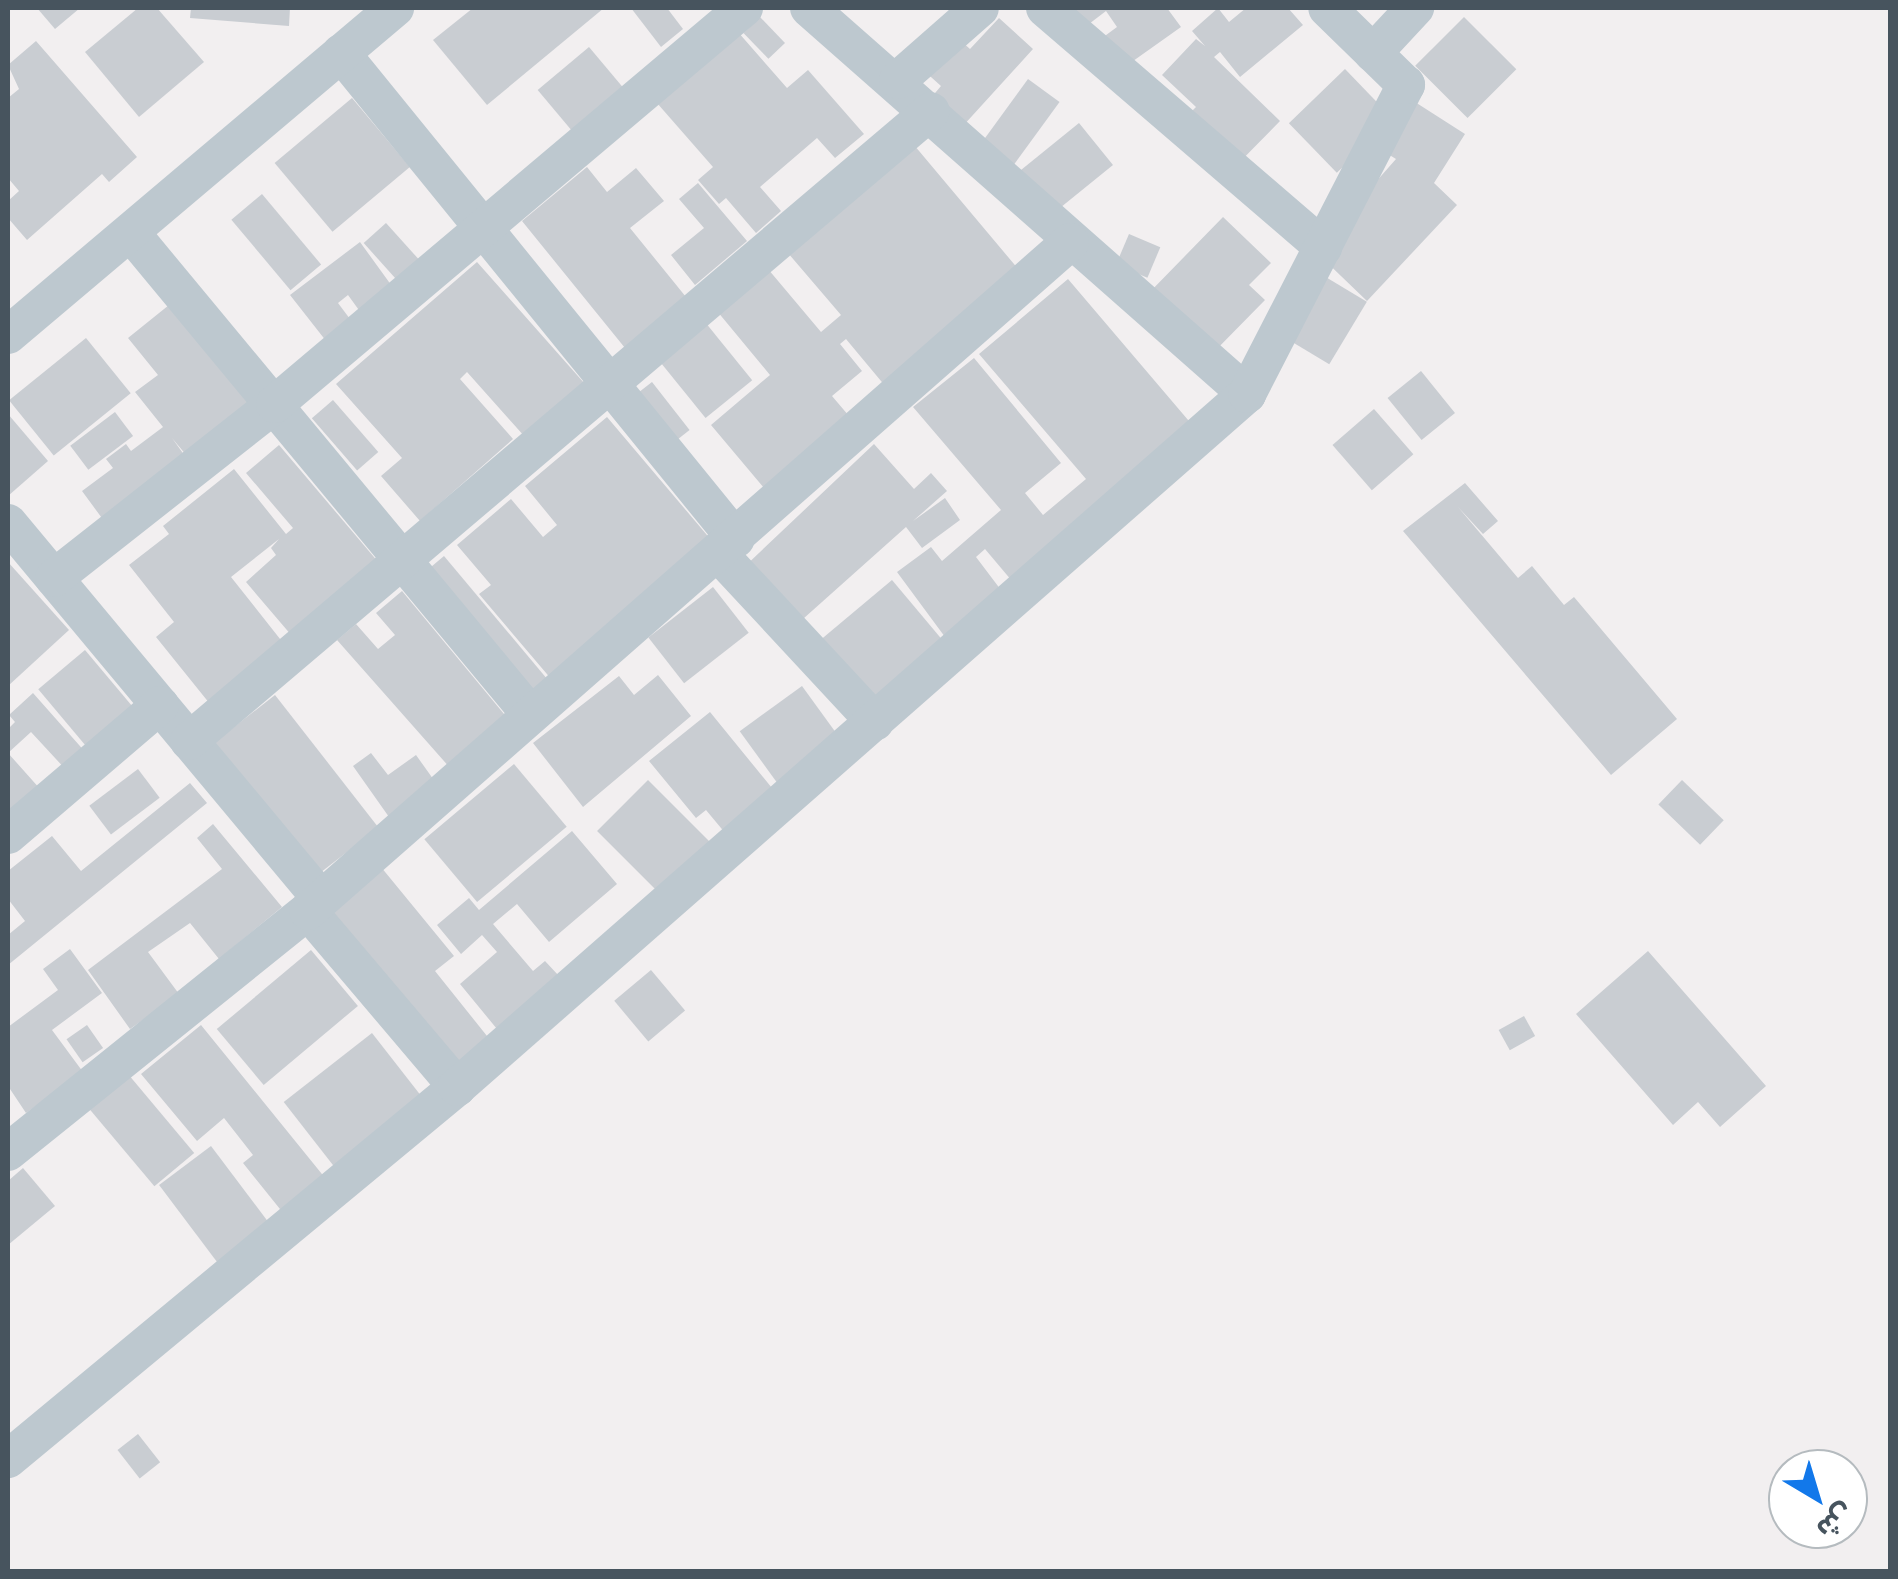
<!DOCTYPE html>
<meta charset="utf-8">
<style>
body{margin:0}
#map{position:relative;width:1898px;height:1579px;overflow:hidden;background:#f2eff0;font-family:Arial,"Noto Sans Arabic",sans-serif}
div>[style]{position:absolute}
[style*='--x']{left:calc(var(--x)*1px);top:calc(var(--y)*1px);width:calc(var(--w)*1px);rotate:calc(var(--a)*1deg)}
.building>*{inset:0;background:#c9cdd2;transform-origin:0 0}
.street>*{height:38px;margin:-19px;padding:0 19px;transform-origin:19px;border-radius:19px;background:#bdc8cf}
span{translate:-50% -50%;white-space:nowrap;text-align:center;line-height:1.15;-webkit-text-stroke:8px #fff;paint-order:stroke}
.frame{position:absolute;inset:0;border:10px solid #47545e;pointer-events:none}
.north{position:absolute;left:1768px;top:1449px;width:100px;height:100px;box-sizing:border-box;background:#fff;border:2px solid #b5bbbf;border-radius:50%;rotate:142deg;font-size:28px;font-weight:700;line-height:40px;text-align:center;color:#47545e}
.north::after{content:'';display:block;margin:auto;width:35px;height:45px;background:#1278ea;clip-path:polygon(50% 0,100% 100%,50% 72%,0 100%)}
</style>
<div id="map">
<div class="building">
<i style="clip-path:polygon(37px 8px,80px 8px,55px 29px)"></i>
<i style="clip-path:polygon(138px 8px,157px 8px,204px 62px,139px 117px,85px 52px)"></i>
<i style="clip-path:polygon(191px 8px,290px 8px,289px 26px,190px 18px)"></i>
<i style="clip-path:polygon(473px 8px,604px 8px,487px 105px,433px 40px)"></i>
<i style="clip-path:polygon(631px 8px,667px 8px,683px 29px,661px 47px)"></i>
<i style="clip-path:polygon(1071px 8px,1167px 8px,1181px 27px,1119px 71px,1098px 41px,1117px 27px,1106px 11px,1085px 27px)"></i>
<i style="clip-path:polygon(1218px 8px,1229px 22px,1246px 8px,1288px 8px,1303px 25px,1240px 77px,1220px 52px,1214px 57px,1280px 121px,1221px 181px,1171px 132px,1196px 107px,1162px 75px,1196px 39px,1205px 46px,1192px 31px)"></i>
<i style="left:760px;top:17px;width:36px;height:23px;rotate:46deg"></i>
<i style="left:1464px;top:17px;width:74px;height:69px;rotate:45deg"></i>
<i style="clip-path:polygon(999px 18px,1033px 49px,962px 127px,930px 99px,941px 86px,912px 60px,943px 25px,970px 49px)"></i>
<i style="clip-path:polygon(738px 32px,787px 88px,808px 70px,864px 134px,835px 158px,817px 138px,760px 187px,781px 211px,756px 233px,726px 198px,719px 204px,698px 180px,713px 167px,657px 103px)"></i>
<i style="clip-path:polygon(36px 41px,137px 157px,109px 182px,102px 174px,27px 240px,8px 218px,8px 201px,19px 191px,8px 178px,8px 98px,19px 89px,8px 65px)"></i>
<i style="left:589px;top:47px;width:65px;height:67px;rotate:50deg"></i>
<i style="left:1345px;top:69px;width:69px;height:78px;rotate:46deg"></i>
<i style="left:1028px;top:79px;width:39px;height:82px;rotate:36deg"></i>
<i style="left:352px;top:98px;width:90px;height:101px;rotate:50deg"></i>
<i style="clip-path:polygon(1415px 102px,1465px 134px,1434px 183px,1457px 205px,1367px 301px,1315px 251px,1396px 159px,1383px 151px)"></i>
<i style="left:1079px;top:123px;width:54px;height:79px;rotate:51deg"></i>
<i style="clip-path:polygon(909px 139px,1019px 270px,886px 387px,846px 339px,840px 344px,862px 371px,832px 396px,849px 416px,764px 488px,711px 425px,770px 375px,717px 311px,768px 269px,821px 332px,841px 315px,782px 246px)"></i>
<i style="clip-path:polygon(587px 167px,607px 192px,636px 168px,664px 201px,630px 228px,686px 297px,625px 348px,522px 221px)"></i>
<i style="clip-path:polygon(698px 183px,747px 241px,695px 285px,671px 255px,704px 228px,679px 199px)"></i>
<i style="left:262px;top:194px;width:92px;height:40px;rotate:50deg"></i>
<i style="clip-path:polygon(1223px 217px,1271px 263px,1249px 285px,1265px 300px,1209px 357px,1146px 296px)"></i>
<i style="left:386px;top:223px;width:60px;height:30px;rotate:48deg"></i>
<i style="left:1129px;top:234px;width:34px;height:33px;rotate:23deg"></i>
<i style="clip-path:polygon(360px 242px,402px 300px,369px 324px,348px 295px,338px 303px,356px 327px,330px 346px,290px 295px)"></i>
<i style="clip-path:polygon(477px 262px,585px 384px,525px 437px,467px 372px,460px 379px,513px 439px,420px 521px,381px 476px,402px 458px,336px 384px)"></i>
<i style="left:1324px;top:276px;width:50px;height:73px;rotate:31deg"></i>
<i style="clip-path:polygon(1068px 279px,1194px 427px,1012px 581px,985px 549px,976px 557px,1004px 594px,945px 637px,897px 572px,931px 547px,942px 561px,1001px 510px,913px 407px,974px 358px,1061px 463px,1025px 493px,1043px 515px,1086px 479px,979px 354px)"></i>
<i style="clip-path:polygon(169px 305px,256px 410px,192px 462px,172px 438px,190px 463px,107px 525px,82px 491px,113px 468px,106px 459px,126px 444px,131px 451px,163px 427px,135px 392px,158px 375px,128px 338px)"></i>
<i style="left:705px;top:322px;width:75px;height:60px;rotate:51deg"></i>
<i style="left:86px;top:338px;width:71px;height:99px;rotate:51deg"></i>
<i style="left:1421px;top:371px;width:54px;height:43px;rotate:51deg"></i>
<i style="left:652px;top:382px;width:61px;height:33px;rotate:52deg"></i>
<i style="left:333px;top:400px;width:69px;height:28px;rotate:49deg"></i>
<i style="left:1374px;top:409px;width:60px;height:55px;rotate:49deg"></i>
<i style="left:115px;top:412px;width:30px;height:56px;rotate:53deg"></i>
<i style="clip-path:polygon(8px 414px,48px 461px,8px 496px)"></i>
<i style="clip-path:polygon(607px 417px,712px 541px,552px 680px,479px 594px,491px 585px,457px 545px,511px 499px,543px 537px,557px 525px,525px 486px)"></i>
<i style="clip-path:polygon(874px 444px,914px 489px,931px 473px,947px 491px,913px 521px,945px 498px,960px 520px,922px 548px,906px 527px,794px 627px,742px 569px)"></i>
<i style="clip-path:polygon(279px 445px,379px 563px,292px 636px,246px 582px,276px 555px,271px 548px,279px 539px,231px 577px,284px 644px,210px 704px,156px 637px,174px 622px,129px 565px,169px 534px,163px 526px,234px 469px,286px 534px,293px 528px,246px 473px)"></i>
<i style="clip-path:polygon(1465px 483px,1498px 521px,1483px 534px,1458px 507px,1518px 578px,1532px 566px,1564px 605px,1574px 597px,1677px 719px,1611px 775px,1403px 531px)"></i>
<i style="left:444px;top:556px;width:165px;height:38px;rotate:50deg"></i>
<i style="clip-path:polygon(8px 562px,69px 630px,8px 686px)"></i>
<i style="left:892px;top:580px;width:80px;height:111px;rotate:50deg"></i>
<i style="left:713px;top:587px;width:58px;height:82px;rotate:52deg"></i>
<i style="clip-path:polygon(402px 591px,509px 720px,451px 769px,337px 640px,356px 624px,378px 649px,395px 635px,376px 613px)"></i>
<i style="left:85px;top:650px;width:82px;height:61px;rotate:50deg"></i>
<i style="clip-path:polygon(658px 675px,691px 716px,583px 807px,533px 743px,619px 676px,634px 695px)"></i>
<i style="left:802px;top:686px;width:63px;height:77px;rotate:54deg"></i>
<i style="clip-path:polygon(33px 693px,87px 754px,68px 772px,31px 732px,8px 753px,41px 790px,8px 820px,8px 729px,15px 722px,9px 715px)"></i>
<i style="left:275px;top:695px;width:168px;height:95px;rotate:52deg"></i>
<i style="clip-path:polygon(710px 712px,776px 793px,726px 834px,706px 810px,696px 818px,649px 761px)"></i>
<i style="clip-path:polygon(371px 753px,388px 775px,416px 755px,436px 783px,389px 817px,353px 766px)"></i>
<i style="left:514px;top:764px;width:82px;height:117px;rotate:50deg"></i>
<i style="left:138px;top:769px;width:36px;height:61px;rotate:53deg"></i>
<i style="left:648px;top:780px;width:88px;height:72px;rotate:45deg"></i>
<i style="left:1682px;top:780px;width:58px;height:34px;rotate:44deg"></i>
<i style="clip-path:polygon(190px 783px,207px 803px,8px 965px,8px 935px,25px 921px,8px 899px,8px 871px,52px 836px,81px 871px)"></i>
<i style="clip-path:polygon(213px 824px,282px 907px,219px 959px,190px 923px,148px 952px,179px 994px,130px 1029px,88px 970px,222px 869px,197px 838px)"></i>
<i style="clip-path:polygon(572px 831px,617px 884px,549px 942px,517px 904px,493px 924px,533px 971px,545px 961px,559px 976px,497px 1029px,460px 984px,497px 952px,482px 935px,461px 954px,437px 925px,469px 898px,479px 910px)"></i>
<i style="clip-path:polygon(381px 867px,454px 956px,435px 971px,491px 1041px,447px 1077px,315px 921px)"></i>
<i style="clip-path:polygon(70px 949px,102px 993px,52px 1030px,83px 1072px,26px 1113px,8px 1086px,8px 1027px,58px 990px,43px 969px)"></i>
<i style="left:311px;top:950px;width:73px;height:123px;rotate:50deg"></i>
<i style="clip-path:polygon(1648px 951px,1766px 1086px,1720px 1127px,1698px 1102px,1673px 1125px,1576px 1014px)"></i>
<i style="left:651px;top:970px;width:53px;height:48px;rotate:50deg"></i>
<i style="left:1524px;top:1016px;width:23px;height:29px;rotate:61deg"></i>
<i style="left:87px;top:1025px;width:28px;height:25px;rotate:55deg"></i>
<i style="clip-path:polygon(201px 1025px,330px 1184px,288px 1219px,243px 1163px,253px 1155px,224px 1118px,197px 1141px,141px 1074px)"></i>
<i style="left:372px;top:1033px;width:84px;height:112px;rotate:52deg"></i>
<i style="left:128px;top:1074px;width:103px;height:52px;rotate:50deg"></i>
<i style="left:211px;top:1146px;width:101px;height:65px;rotate:53deg"></i>
<i style="clip-path:polygon(23px 1168px,55px 1206px,8px 1245px,8px 1181px)"></i>
<i style="left:138px;top:1434px;width:36px;height:26px;rotate:52deg"></i>
</div>
<div class="street">
<i style="--x:809;--y:8;--w:584;--a:41.39"></i>
<i style="--x:1045;--y:8;--w:367;--a:40.7"></i>
<i style="--x:341;--y:53;--w:626;--a:50.9"></i>
<i style="--x:1373;--y:53;--w:62;--a:-47"></i>
<i style="--x:898;--y:80;--w:109;--a:-41.3"></i>
<i style="--x:131;--y:233;--w:625;--a:50.32"></i>
<i style="--x:8;--y:335;--w:507;--a:-40.2"></i>
<i style="--x:8;--y:523;--w:487;--a:50.2"></i>
<i style="--x:719;--y:554;--w:229;--a:47.1"></i>
<i style="--x:54;--y:578;--w:281;--a:-38.2"></i>
<i style="--x:275;--y:404;--w:614;--a:-40.18"></i>
<i style="--x:189;--y:741;--w:973;--a:-40.33"></i>
<i style="--x:8;--y:835;--w:200;--a:-40.5"></i>
<i style="--x:308;--y:911;--w:231;--a:49.7"></i>
<i style="--x:8;--y:1152;--w:385;--a:-38.8"></i>
<i style="--x:308;--y:911;--w:1014;--a:-41.28"></i>
<i style="--x:8;--y:1459;--w:583;--a:-39.64"></i>
<i style="--x:457;--y:1087;--w:1051;--a:-41.26"></i>
<i style="--x:1247;--y:394;--w:348;--a:-62.8"></i>
<i style="--x:1406;--y:85;--w:110;--a:-135.7"></i>
</div>
<div class="frame"></div>
<div class="north">ش</div>
</div>
